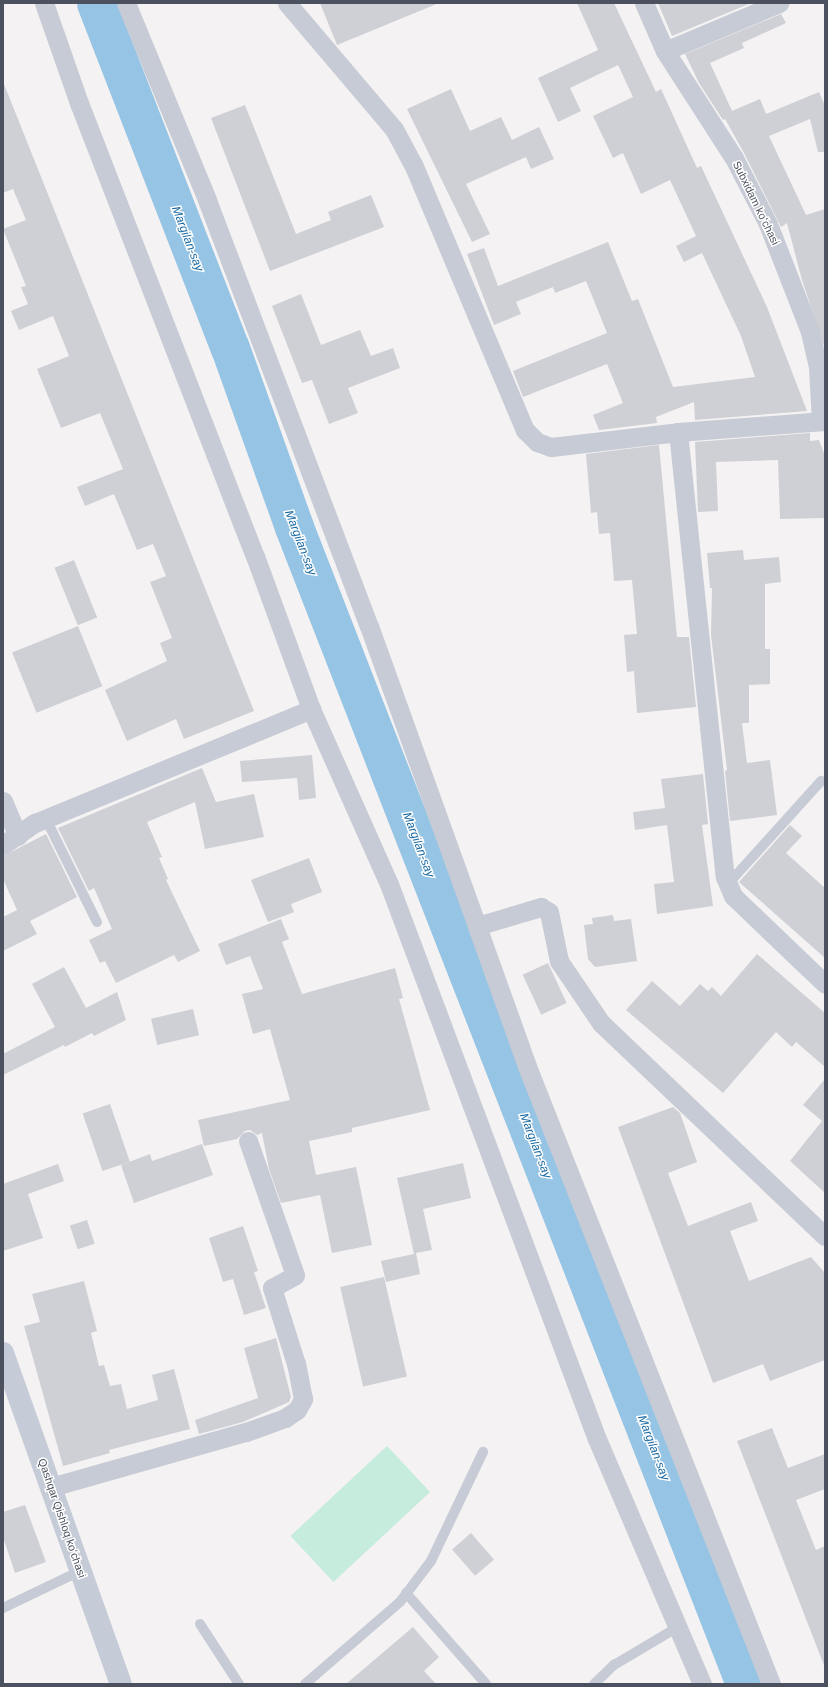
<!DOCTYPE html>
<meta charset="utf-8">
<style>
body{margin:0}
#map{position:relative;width:828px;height:1687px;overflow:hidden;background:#f4f2f2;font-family:Helvetica,sans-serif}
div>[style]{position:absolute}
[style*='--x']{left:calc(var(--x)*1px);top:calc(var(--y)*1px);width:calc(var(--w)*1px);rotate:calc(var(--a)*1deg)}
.green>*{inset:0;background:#c5ecdc;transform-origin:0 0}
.river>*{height:39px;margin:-19.5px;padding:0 19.5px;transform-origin:19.5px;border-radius:19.5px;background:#96c4e5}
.building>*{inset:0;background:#cfd0d5;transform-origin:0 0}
.lane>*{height:10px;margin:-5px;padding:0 5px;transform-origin:5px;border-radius:5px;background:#c7cbd5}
.street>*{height:19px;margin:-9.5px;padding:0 9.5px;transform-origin:9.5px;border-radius:9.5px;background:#c7cbd5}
.secondary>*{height:22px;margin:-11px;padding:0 11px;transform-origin:11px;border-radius:11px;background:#c6cbd8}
span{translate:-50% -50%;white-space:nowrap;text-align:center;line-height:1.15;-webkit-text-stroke:3px #fff;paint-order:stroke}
.street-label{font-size:11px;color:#4b515e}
.water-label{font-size:12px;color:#1969a2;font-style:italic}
.frame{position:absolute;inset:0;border:4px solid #4b515e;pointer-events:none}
</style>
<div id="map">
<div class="green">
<i style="left:387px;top:1446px;width:63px;height:132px;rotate:47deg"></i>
</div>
<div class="river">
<i style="--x:96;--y:3;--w:370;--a:68.8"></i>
<i style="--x:230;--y:348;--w:190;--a:70.3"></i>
<i style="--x:294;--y:527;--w:1242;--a:68.7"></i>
</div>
<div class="building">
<i style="clip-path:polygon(320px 3px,439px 3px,337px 45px)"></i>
<i style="clip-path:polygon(577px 3px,614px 3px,656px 92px,661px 89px,697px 168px,701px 166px,767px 307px,807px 411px,695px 420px,694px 402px,656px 417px,657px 423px,599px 430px,593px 415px,623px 403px,607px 364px,523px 397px,513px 371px,607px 333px,586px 281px,555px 293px,553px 287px,516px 302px,521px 314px,494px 325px,467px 254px,484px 248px,498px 286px,608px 242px,632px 301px,638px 299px,673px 387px,755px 377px,741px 336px,702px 253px,684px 262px,676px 246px,696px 236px,670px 180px,641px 194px,623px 153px,613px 158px,593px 116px,633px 97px,618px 65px,570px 88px,581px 111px,558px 122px,538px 78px,598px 50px)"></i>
<i style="clip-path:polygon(658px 3px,751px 3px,672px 36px)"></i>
<i style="clip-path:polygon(781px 14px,786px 23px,742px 43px,744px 48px,710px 63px,732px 111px,760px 99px,766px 114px,819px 92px,825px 106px,825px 152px,818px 152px,810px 119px,769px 136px,806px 215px,825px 209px,824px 346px,802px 280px,787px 223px,781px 227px,744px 153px,725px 119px,723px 120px,699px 83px,685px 54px)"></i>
<i style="clip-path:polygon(4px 84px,254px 711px,184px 739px,176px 719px,127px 741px,105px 690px,167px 661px,160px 643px,172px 638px,150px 582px,166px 576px,153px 544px,137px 550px,114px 494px,85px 506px,77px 487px,123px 469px,100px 413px,61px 428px,37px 369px,69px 356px,53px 316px,19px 330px,11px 311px,28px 304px,21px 287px,26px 286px,3px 229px,26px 220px,13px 189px,3px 193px)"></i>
<i style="clip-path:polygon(451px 89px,470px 131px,501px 117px,512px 140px,539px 127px,554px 159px,531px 169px,526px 157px,466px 184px,490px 234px,472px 242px,407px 109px)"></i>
<i style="clip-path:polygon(245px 105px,296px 234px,331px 220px,328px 212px,371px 195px,384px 227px,270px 271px,211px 118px)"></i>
<i style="clip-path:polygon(301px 294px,321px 345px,360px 330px,371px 356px,393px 348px,400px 368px,348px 388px,358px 413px,329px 424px,312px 380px,302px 383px,272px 306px)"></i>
<i style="clip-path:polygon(810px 433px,810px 441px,819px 440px,825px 456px,825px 518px,780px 519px,778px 460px,716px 462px,718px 511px,698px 512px,695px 442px)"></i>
<i style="clip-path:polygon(659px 445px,677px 637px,689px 637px,696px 707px,637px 713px,634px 671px,627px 672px,624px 635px,637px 634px,632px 580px,614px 581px,610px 533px,599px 534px,597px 512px,591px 513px,586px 454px)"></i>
<i style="clip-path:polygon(743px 550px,744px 560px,779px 557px,781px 582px,765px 584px,765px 649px,770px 649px,770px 684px,749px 685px,749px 723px,742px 723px,747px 763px,770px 760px,777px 815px,730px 821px,725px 771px,727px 770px,711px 635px,712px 588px,710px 588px,707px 553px)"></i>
<i style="left:74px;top:560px;width:62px;height:21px;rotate:68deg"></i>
<i style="left:78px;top:626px;width:65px;height:71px;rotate:68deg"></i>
<i style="clip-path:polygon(312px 755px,316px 798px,299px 800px,297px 778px,242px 782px,240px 761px)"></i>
<i style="clip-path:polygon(202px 768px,216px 802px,254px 794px,264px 837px,205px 849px,195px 802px,147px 822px,162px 857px,159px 858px,168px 879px,166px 880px,200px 951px,178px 962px,174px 955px,116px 983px,105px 961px,100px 963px,89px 940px,112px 929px,94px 888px,89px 891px,58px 828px)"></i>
<i style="clip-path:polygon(703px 774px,708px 824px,702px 825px,713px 906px,657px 914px,654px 884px,674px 882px,667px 825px,635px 830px,633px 812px,665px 808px,661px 779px)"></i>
<i style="clip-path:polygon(790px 825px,802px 836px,786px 853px,825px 888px,825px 958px,739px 882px)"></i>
<i style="clip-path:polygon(46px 834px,77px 897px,30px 921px,37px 934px,3px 951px,3px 917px,17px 910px,3px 879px,3px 856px)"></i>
<i style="clip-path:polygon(309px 858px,322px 892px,291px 904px,294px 912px,268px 922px,251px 880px)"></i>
<i style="clip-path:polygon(613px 915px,614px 921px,631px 919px,637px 961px,595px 967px,588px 959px,584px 925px,593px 924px,592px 918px)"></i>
<i style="clip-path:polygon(281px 919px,289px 939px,282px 942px,302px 994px,395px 968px,403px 998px,399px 999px,430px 1110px,352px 1128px,352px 1132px,309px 1141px,316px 1175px,356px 1167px,372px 1245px,332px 1253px,320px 1195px,281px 1203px,269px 1169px,262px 1133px,257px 1135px,250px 1130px,245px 1131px,237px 1139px,204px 1146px,198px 1120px,290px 1100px,270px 1029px,253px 1034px,242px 994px,263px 989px,250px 956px,226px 965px,218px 944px)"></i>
<i style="clip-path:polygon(757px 954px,825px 1013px,825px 1067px,796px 1042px,792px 1047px,776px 1032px,723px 1093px,626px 1010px,652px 981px,680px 1006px,700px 984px,708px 991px,712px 987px,721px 996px)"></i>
<i style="left:548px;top:963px;width:44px;height:28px;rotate:65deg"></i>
<i style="clip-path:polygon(64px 967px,86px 1008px,117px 992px,126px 1020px,94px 1036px,92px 1033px,65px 1047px,64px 1045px,3px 1075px,3px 1054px,55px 1027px,32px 984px)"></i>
<i style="left:193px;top:1009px;width:27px;height:43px;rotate:77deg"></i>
<i style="clip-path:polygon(825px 1079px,825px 1193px,790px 1161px,822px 1121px,803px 1105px)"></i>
<i style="left:110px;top:1104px;width:61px;height:29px;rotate:71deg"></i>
<i style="clip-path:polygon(673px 1107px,680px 1113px,697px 1162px,668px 1173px,688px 1226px,751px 1202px,758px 1221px,730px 1231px,749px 1281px,811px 1257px,825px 1273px,825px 1360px,770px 1381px,763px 1364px,713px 1383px,618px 1127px)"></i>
<i style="clip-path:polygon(202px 1144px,213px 1175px,134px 1203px,121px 1165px,150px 1154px,152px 1161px)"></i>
<i style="clip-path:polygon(463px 1163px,471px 1198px,423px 1209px,432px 1250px,416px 1253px,420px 1274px,386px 1282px,381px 1261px,414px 1254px,397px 1178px)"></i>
<i style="clip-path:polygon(58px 1164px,64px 1181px,28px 1194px,43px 1238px,3px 1251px,3px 1184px)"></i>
<i style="left:87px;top:1220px;width:25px;height:18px;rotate:72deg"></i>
<i style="clip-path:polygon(243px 1226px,258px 1271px,254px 1272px,266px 1308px,244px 1315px,233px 1279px,223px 1282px,209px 1238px)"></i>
<i style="left:384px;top:1277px;width:102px;height:45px;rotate:77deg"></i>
<i style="clip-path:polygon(84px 1281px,97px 1331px,91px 1333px,99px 1366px,104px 1365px,110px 1386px,121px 1384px,127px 1409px,158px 1400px,152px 1375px,174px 1369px,190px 1429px,109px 1450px,110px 1453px,63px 1466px,24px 1326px,40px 1322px,32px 1294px)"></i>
<i style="clip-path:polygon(276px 1338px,291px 1397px,289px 1402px,243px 1422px,199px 1434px,195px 1420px,258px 1398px,244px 1348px)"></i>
<i style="clip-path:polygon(772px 1428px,788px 1468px,825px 1454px,825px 1489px,796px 1500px,816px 1550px,825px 1546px,825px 1668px,737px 1441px)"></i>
<i style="clip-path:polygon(25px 1505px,46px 1562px,15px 1573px,3px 1537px,3px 1512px)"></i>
<i style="left:471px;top:1533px;width:35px;height:25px;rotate:49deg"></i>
<i style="clip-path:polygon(413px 1627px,439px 1657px,424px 1671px,436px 1684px,346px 1684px)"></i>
</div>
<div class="lane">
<i style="--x:46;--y:819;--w:115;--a:63.7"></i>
<i style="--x:728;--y:884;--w:139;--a:-47.9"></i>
<i style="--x:406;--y:1593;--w:121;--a:48.7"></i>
<i style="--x:3;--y:1608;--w:85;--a:-25.7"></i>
<i style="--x:200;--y:1624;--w:72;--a:57"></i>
<i style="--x:305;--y:1684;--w:125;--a:-40.8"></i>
<i style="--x:400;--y:1602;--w:51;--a:-52.9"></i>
<i style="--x:431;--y:1561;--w:121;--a:-64.5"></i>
<i style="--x:594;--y:1684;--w:28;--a:-44"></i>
<i style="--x:614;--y:1665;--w:74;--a:-30.7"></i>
</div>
<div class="street">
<i style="--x:44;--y:3;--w:106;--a:70.7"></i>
<i style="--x:79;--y:103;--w:486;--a:68.8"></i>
<i style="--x:255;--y:556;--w:163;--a:69.9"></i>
<i style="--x:311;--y:709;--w:192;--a:66"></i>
<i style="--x:389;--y:884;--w:593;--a:69.46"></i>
<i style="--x:597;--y:1439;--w:267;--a:66.8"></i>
<i style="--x:126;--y:3;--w:213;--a:67.6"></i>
<i style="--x:207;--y:200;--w:456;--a:69.2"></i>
<i style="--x:369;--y:626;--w:319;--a:70.2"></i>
<i style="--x:287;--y:3;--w:165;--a:49.7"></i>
<i style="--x:394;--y:129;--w:40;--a:62"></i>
<i style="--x:413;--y:164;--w:289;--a:67.2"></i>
<i style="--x:525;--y:430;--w:17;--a:45"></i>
<i style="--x:537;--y:442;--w:15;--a:20"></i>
<i style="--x:551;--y:447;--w:128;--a:-6.7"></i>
<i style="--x:678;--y:432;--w:147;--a:-4.3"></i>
<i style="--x:644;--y:3;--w:52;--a:66.4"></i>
<i style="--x:665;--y:51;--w:127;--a:57.2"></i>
<i style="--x:734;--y:158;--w:74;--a:62.7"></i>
<i style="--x:768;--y:224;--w:116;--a:68.7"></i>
<i style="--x:810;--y:332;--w:37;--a:77"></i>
<i style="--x:818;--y:368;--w:53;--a:86.8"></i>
<i style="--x:665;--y:51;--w:124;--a:-22.8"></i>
<i style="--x:678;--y:432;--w:447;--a:84"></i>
<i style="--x:725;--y:877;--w:21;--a:67"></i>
<i style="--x:733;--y:896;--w:127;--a:43.7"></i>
<i style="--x:3;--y:801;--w:38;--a:67"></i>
<i style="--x:3;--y:845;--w:39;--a:-35"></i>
<i style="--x:35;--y:823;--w:299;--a:-22.4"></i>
<i style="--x:51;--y:1487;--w:203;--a:-15.8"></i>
<i style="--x:246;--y:1432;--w:41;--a:-19.7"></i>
<i style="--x:285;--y:1418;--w:14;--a:-34"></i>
<i style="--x:297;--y:1410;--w:13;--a:-61"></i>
<i style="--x:303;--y:1399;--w:36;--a:-101"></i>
<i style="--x:296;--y:1364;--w:80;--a:-107.5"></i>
<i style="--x:272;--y:1288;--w:26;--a:-29"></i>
<i style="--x:295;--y:1275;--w:142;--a:-109.3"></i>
<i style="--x:771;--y:1684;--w:664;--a:-111.55"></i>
<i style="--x:527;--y:1066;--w:149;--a:-109.7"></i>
<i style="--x:477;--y:926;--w:67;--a:-16.5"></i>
<i style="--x:541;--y:907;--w:9;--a:32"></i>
<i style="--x:549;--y:912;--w:50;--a:78.5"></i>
<i style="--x:559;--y:961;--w:75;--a:55.9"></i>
<i style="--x:601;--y:1023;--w:309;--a:43.6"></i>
</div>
<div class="secondary">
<i style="--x:3;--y:1353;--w:351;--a:70.4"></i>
</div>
<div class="street-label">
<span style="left:756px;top:203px;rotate:64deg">Subxidam koʻchasi</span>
<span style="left:62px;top:1518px;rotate:71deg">Qashqar Qishloq koʻchasi</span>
</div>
<div class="water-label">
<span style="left:187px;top:239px;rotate:69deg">Margilan-say</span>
<span style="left:300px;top:543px;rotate:69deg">Margilan-say</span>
<span style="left:418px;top:845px;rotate:69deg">Margilan-say</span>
<span style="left:535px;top:1146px;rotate:69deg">Margilan-say</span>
<span style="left:653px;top:1448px;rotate:69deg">Margilan-say</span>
</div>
<div class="frame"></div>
</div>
